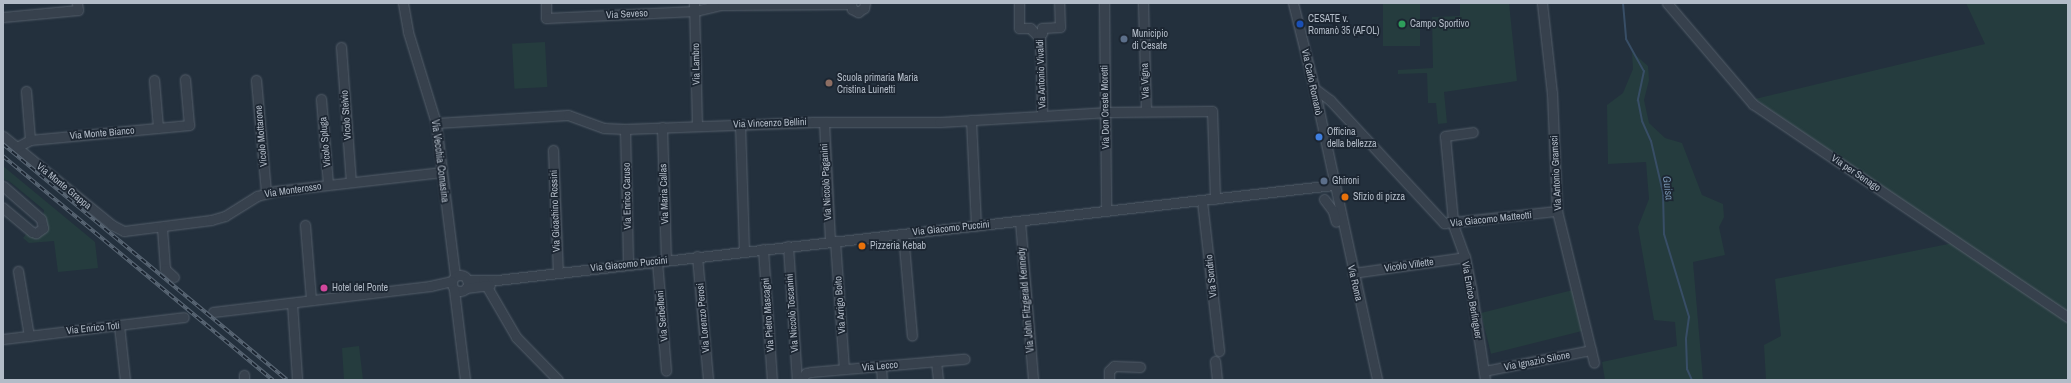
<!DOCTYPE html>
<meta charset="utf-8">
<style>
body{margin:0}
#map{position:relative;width:2071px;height:383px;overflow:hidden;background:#23303d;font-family:"Archivo Narrow",sans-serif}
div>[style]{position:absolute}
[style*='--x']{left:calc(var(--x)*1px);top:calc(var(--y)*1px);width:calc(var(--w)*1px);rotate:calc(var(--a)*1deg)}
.green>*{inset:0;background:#253c3e;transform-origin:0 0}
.stream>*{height:2px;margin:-1px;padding:0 1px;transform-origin:1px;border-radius:1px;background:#384e66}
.roads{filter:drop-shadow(0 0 1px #555f6b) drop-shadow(0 0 1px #555f6b)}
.minor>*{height:9px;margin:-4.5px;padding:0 4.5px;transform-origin:4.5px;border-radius:4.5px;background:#37414d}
.minor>.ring{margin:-4.5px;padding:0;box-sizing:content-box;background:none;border:9px solid #37414d;border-radius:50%}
.rail>*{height:3.5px;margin-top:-1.75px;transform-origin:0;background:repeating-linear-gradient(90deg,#1c2632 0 6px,#596674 0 12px);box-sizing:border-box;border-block:1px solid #596674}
.dots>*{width:11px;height:11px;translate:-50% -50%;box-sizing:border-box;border:2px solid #1c2632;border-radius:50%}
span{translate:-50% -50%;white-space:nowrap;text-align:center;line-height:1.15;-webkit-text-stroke:3.5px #1c2632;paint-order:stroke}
.street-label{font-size:10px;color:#b3bcc8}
.poi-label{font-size:10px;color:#b3bcc8}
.left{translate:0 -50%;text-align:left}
.water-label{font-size:11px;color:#738fab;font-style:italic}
.frame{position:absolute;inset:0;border:4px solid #b3bcc8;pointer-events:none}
</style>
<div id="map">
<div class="green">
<i style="left:1383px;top:3px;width:37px;height:43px"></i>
<i style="clip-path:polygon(1460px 3px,1509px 3px,1517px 81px,1444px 92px,1447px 123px,1438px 124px,1436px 103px,1428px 103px,1427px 73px,1398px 74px,1398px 70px,1433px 68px,1432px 17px,1460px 16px)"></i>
<i style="clip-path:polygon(1966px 3px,2068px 3px,2068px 380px,1766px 380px,1764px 345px,1781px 336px,1775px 279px,1963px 241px,1755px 99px,1985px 44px)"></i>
<i style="left:545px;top:42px;width:45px;height:33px;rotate:87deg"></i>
<i style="clip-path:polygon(1632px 52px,1648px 66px,1649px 80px,1644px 100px,1649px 123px,1665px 138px,1682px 143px,1702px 195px,1723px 204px,1724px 217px,1719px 227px,1725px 255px,1693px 262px,1703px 380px,1605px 380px,1602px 362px,1677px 346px,1675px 322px,1654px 320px,1638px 227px,1649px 199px,1646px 162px,1608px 164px,1607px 105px,1623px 93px,1633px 69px)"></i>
<i style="clip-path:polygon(3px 166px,95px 242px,98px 268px,58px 272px,54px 241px,29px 243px,23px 238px,27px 233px,33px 236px,43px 218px,44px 210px,9px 181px,3px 179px)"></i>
<i style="left:1573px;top:290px;width:42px;height:95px;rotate:76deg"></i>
<i style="clip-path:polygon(359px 346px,363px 380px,344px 380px,342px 348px)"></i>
</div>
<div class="stream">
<i style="--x:1623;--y:3;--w:36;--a:85"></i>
<i style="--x:1626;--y:39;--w:37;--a:61"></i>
<i style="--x:1644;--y:71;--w:30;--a:102"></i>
<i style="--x:1638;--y:100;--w:21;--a:79"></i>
<i style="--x:1642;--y:121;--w:22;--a:66"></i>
<i style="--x:1651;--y:141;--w:53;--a:77"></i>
<i style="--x:1663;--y:193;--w:41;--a:88.6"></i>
<i style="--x:1664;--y:234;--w:87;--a:73.2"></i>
<i style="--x:1689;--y:317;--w:22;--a:98"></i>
<i style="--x:1686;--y:339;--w:30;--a:88"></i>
<i style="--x:1687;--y:369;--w:12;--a:66"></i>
</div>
<div class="roads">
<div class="minor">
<i style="--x:403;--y:3;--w:29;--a:80"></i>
<i style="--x:408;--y:32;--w:95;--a:72.9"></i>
<i style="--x:436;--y:123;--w:154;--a:82.9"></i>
<i style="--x:546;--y:3;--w:15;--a:90"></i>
<i style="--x:546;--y:18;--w:149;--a:-2.7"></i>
<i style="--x:695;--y:11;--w:28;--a:-13"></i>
<i style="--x:722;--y:5;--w:129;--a:-0.4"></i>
<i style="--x:694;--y:3;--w:123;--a:88.6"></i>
<i style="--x:851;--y:3;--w:6;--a:81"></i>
<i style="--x:852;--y:9;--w:7;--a:27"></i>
<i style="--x:858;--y:12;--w:7;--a:-34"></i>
<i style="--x:864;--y:8;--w:5;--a:-79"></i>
<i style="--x:1019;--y:3;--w:25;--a:90"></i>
<i style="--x:1019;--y:28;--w:11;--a:0"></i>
<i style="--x:1030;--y:28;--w:10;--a:45"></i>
<i style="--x:1037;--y:35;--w:5;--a:-22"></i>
<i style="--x:1042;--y:33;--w:5;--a:-90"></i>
<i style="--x:1042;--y:28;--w:18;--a:-3"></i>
<i style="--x:1060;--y:27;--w:24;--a:-92"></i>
<i style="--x:1104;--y:3;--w:208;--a:89.4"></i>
<i style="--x:1143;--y:3;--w:108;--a:88.4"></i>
<i style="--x:1293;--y:3;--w:82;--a:76"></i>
<i style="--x:1313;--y:83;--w:304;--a:77.8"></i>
<i style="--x:1542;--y:3;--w:91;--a:83.7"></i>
<i style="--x:1552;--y:93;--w:118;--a:87.6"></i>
<i style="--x:1557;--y:211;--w:156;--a:76.3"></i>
<i style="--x:1667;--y:3;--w:133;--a:49.6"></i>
<i style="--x:1753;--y:104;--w:380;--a:34.1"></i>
<i style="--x:3;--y:17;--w:75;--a:-5.3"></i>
<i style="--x:78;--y:10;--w:7;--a:-98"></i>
<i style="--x:1040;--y:33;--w:83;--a:88.6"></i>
<i style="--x:341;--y:47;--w:135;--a:85.8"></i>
<i style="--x:154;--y:80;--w:48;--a:85.2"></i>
<i style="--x:256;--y:80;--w:113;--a:84.9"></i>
<i style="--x:1314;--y:88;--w:20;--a:37"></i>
<i style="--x:1330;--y:100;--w:168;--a:47.2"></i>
<i style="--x:1444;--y:223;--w:114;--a:-6.1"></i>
<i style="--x:26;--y:91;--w:49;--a:85.3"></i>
<i style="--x:321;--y:99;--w:86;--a:85.3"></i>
<i style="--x:971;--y:120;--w:106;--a:87.3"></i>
<i style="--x:824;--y:122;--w:120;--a:87.1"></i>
<i style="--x:436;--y:123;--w:132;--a:-3.5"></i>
<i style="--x:568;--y:115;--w:38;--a:20"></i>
<i style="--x:604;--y:128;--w:21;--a:3"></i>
<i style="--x:625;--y:129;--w:189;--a:-2.1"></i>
<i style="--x:814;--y:122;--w:125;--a:0"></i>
<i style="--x:939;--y:122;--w:170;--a:-3.4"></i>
<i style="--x:1109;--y:112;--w:103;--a:-0.6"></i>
<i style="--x:1212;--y:111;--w:88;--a:88"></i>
<i style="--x:740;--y:124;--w:127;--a:88.2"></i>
<i style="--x:662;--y:127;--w:133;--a:88.3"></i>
<i style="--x:625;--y:129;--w:135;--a:88.7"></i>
<i style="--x:3;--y:136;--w:141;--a:39.2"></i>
<i style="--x:112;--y:225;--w:13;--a:27"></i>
<i style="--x:124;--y:231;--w:88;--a:-7.2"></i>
<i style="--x:211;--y:220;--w:15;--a:-16"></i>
<i style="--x:225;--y:216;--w:38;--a:-32"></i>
<i style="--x:257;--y:196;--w:20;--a:-15"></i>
<i style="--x:276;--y:191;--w:167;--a:-6.5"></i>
<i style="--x:17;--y:147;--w:15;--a:-28"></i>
<i style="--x:30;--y:140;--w:160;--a:-5.4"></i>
<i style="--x:189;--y:125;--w:46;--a:-95"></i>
<i style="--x:553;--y:150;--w:122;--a:87.7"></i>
<i style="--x:3;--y:186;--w:50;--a:41"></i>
<i style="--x:41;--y:219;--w:9;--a:77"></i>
<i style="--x:43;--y:228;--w:9;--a:144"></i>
<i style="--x:36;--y:233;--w:4;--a:-166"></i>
<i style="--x:32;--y:232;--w:38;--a:-140"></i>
<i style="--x:1324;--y:199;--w:15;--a:53"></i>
<i style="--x:1333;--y:211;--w:11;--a:75"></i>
<i style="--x:1202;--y:201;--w:151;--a:83.5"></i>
<i style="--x:1020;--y:221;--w:160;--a:85.3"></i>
<i style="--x:1453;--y:221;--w:85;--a:-95.4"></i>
<i style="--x:1445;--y:136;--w:28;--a:-8"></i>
<i style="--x:1452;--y:222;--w:37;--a:70"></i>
<i style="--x:1465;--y:257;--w:31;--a:79"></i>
<i style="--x:1471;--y:287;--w:94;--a:81.4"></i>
<i style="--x:305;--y:225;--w:75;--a:85.4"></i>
<i style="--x:162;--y:228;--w:41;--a:85.8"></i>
<i style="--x:165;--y:269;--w:12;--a:42"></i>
<i style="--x:903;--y:234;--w:102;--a:85"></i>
<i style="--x:835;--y:241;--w:128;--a:86"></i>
<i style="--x:788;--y:246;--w:134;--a:86.2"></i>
<i style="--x:763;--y:249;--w:131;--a:86.1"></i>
<i style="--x:697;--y:256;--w:124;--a:84.9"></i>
<i style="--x:657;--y:261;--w:110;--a:85.3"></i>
<i style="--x:18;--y:271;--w:66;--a:80.4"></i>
<i style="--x:1353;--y:273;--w:113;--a:-8.1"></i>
<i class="ring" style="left:452px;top:275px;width:7px;height:7px"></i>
<i style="--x:467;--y:280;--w:30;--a:0"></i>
<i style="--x:497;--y:280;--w:842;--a:-6.48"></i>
<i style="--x:483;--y:280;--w:66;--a:59.9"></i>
<i style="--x:516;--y:337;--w:60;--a:45.7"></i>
<i style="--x:466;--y:288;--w:24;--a:-7"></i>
<i style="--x:454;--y:290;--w:91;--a:83"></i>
<i style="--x:292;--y:303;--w:76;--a:86.2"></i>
<i style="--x:213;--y:312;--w:219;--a:-6.8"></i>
<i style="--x:430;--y:286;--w:22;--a:-13"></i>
<i style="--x:119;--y:325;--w:55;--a:83.8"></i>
<i style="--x:3;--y:339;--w:182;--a:-6.9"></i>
<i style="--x:936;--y:361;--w:19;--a:84"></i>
<i style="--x:1215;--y:361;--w:19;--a:84"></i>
<i style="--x:881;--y:367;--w:13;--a:86"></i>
<i style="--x:1484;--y:371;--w:109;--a:-11.1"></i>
<i style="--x:244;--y:375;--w:5;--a:90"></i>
<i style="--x:800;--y:380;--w:9;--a:-49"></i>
<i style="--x:806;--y:373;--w:5;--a:-11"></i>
<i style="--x:811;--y:372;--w:154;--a:-4.9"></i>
<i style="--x:1109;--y:380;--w:9;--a:-90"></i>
<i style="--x:1109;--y:371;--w:7;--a:-45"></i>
<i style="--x:1114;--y:366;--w:26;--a:2"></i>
</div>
</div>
<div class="rail">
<i style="--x:3;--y:144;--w:369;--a:39.7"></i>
<i style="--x:3;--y:156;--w:351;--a:39.7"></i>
</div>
<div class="dots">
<i style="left:1300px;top:24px;background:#1a4fb4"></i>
<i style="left:1402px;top:24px;background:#2e9e5b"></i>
<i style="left:1124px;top:39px;background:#5c6f8a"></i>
<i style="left:829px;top:83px;background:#8d6e63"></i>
<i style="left:1319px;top:137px;background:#3f7fe0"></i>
<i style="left:1324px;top:181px;background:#5c6f8a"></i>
<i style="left:1345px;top:197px;background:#e8710a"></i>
<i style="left:862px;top:246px;background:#e8710a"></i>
<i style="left:324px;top:288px;background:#d1479c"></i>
</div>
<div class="street-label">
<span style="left:627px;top:14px;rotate:-3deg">Via Seveso</span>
<span style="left:696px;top:64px;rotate:-91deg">Via Lambro</span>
<span style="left:1041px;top:74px;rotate:-92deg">Via Antonio Vivaldi</span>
<span style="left:1145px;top:81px;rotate:-92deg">Via Vigna</span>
<span style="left:1312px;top:82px;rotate:78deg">Via Carlo Romanò</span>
<span style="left:1105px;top:107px;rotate:-91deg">Via Don Oreste Moretti</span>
<span style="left:346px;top:115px;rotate:-94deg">Vicolo Stelvio</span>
<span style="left:770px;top:123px;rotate:-2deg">Via Vincenzo Bellini</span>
<span style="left:102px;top:133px;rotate:-5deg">Via Monte Bianco</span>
<span style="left:261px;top:136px;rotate:-95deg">Vicolo Mottarone</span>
<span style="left:325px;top:142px;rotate:-95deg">Vicolo Spluga</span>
<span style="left:440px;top:161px;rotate:83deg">Via Vecchia Comasina</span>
<span style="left:1556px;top:173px;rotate:-93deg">Via Antonio Gramsci</span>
<span style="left:1856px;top:173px;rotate:34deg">Via per Senago</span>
<span style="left:826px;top:182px;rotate:-93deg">Via Niccolò Paganini</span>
<span style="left:64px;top:186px;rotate:39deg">Via Monte Grappa</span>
<span style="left:293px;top:190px;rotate:-8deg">Via Monterosso</span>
<span style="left:664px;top:194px;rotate:-92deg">Via Maria Callas</span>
<span style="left:627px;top:196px;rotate:-91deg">Via Enrico Caruso</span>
<span style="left:555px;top:211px;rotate:-92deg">Via Gioachino Rossini</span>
<span style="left:1491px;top:219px;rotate:-6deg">Via Giacomo Matteotti</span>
<span style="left:951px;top:228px;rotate:-6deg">Via Giacomo Puccini</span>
<span style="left:629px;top:264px;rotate:-6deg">Via Giacomo Puccini</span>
<span style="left:1409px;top:265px;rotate:-8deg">Vicolo Villette</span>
<span style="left:1211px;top:276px;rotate:-96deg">Via Sondrio</span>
<span style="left:1355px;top:283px;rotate:77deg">Via Roma</span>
<span style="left:1026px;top:300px;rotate:-95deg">Via John Fitzgerald Kennedy</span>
<span style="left:1472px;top:300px;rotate:80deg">Via Enrico Berlinguer</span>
<span style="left:840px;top:305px;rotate:-94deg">Via Arrigo Boito</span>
<span style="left:792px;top:313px;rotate:-94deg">Via Niccolò Toscanini</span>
<span style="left:768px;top:315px;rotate:-94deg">Via Pietro Mascagni</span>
<span style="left:662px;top:316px;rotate:-95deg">Via Serbelloni</span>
<span style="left:703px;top:318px;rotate:-95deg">Via Lorenzo Perosi</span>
<span style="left:93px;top:328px;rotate:-6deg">Via Enrico Toti</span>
<span style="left:1537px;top:361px;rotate:-11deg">Via Ignazio Silone</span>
<span style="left:880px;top:366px;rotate:-5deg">Via Lecco</span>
</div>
<div class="poi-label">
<span class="left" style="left:1308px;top:24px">CESATE v.<br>Romanò 35 (AFOL)</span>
<span class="left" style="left:1410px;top:24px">Campo Sportivo</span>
<span class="left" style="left:1132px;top:39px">Municipio<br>di Cesate</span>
<span class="left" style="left:837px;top:83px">Scuola primaria Maria<br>Cristina Luinetti</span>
<span class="left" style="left:1327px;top:137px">Officina<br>della bellezza</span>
<span class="left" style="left:1332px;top:181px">Ghironi</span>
<span class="left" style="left:1353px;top:197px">Sfizio di pizza</span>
<span class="left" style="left:870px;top:246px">Pizzeria Kebab</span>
<span class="left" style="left:332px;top:288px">Hotel del Ponte</span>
</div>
<div class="water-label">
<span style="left:1668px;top:188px;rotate:82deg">Guisa</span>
</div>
<div class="frame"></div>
</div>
